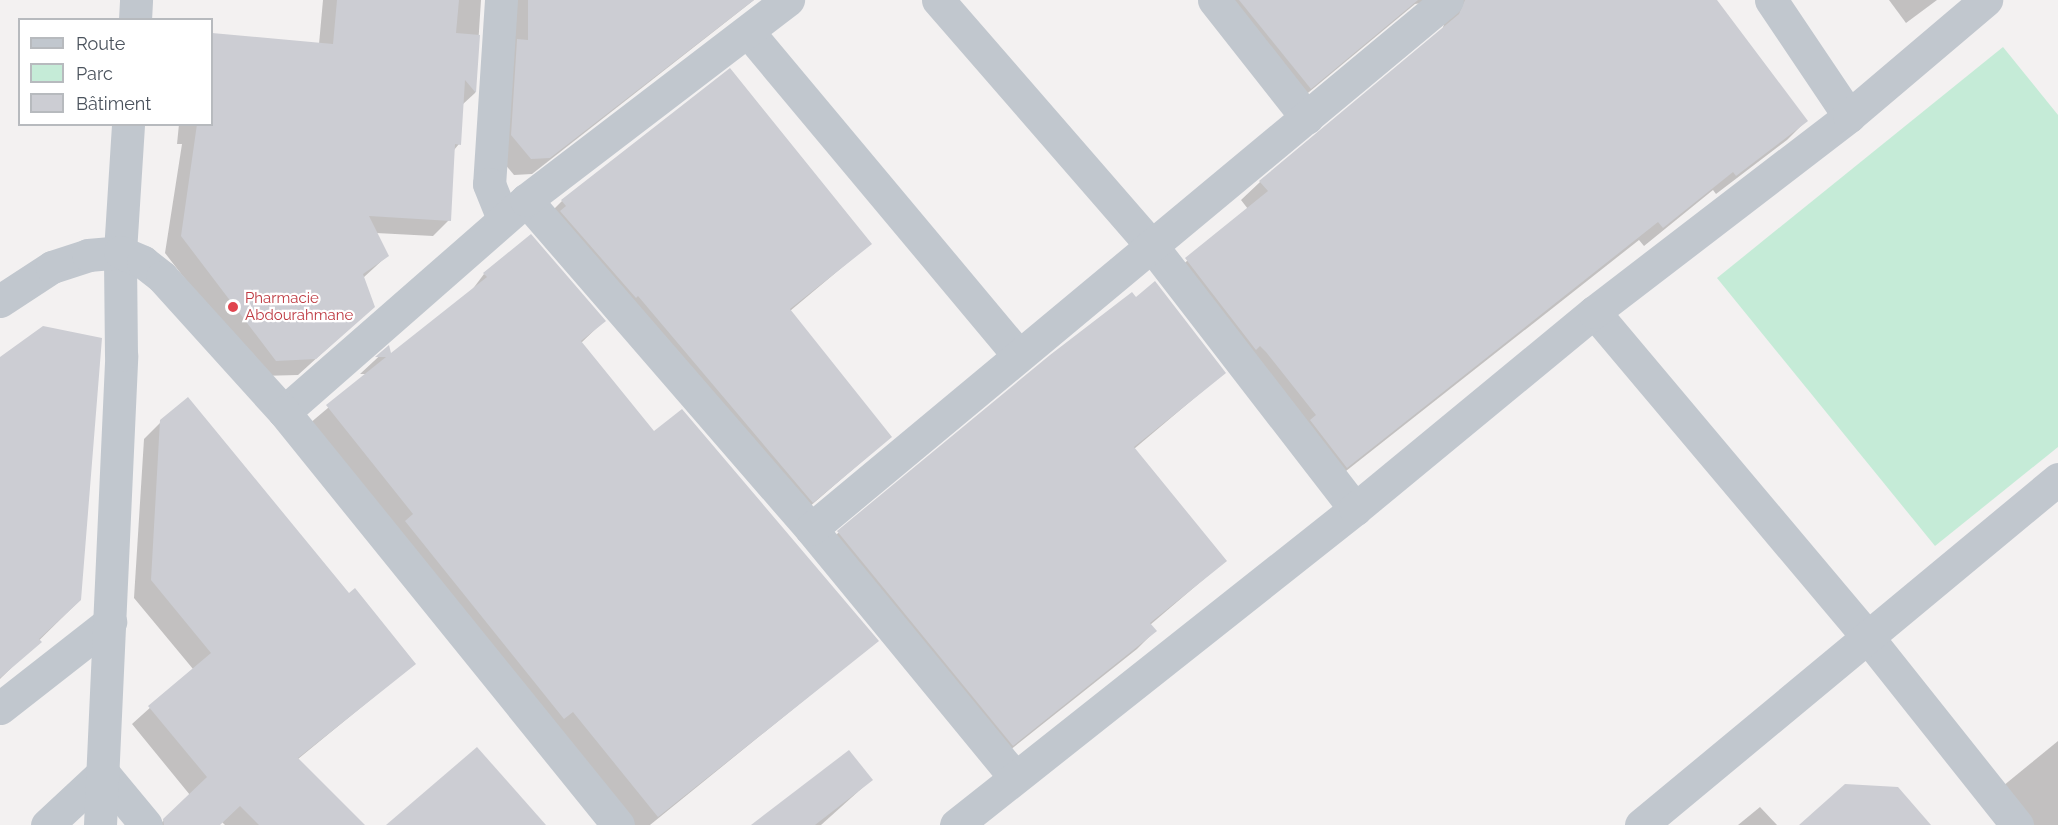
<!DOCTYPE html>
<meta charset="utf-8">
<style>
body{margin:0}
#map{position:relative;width:2058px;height:825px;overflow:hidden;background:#f3f1f1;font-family:Raleway,sans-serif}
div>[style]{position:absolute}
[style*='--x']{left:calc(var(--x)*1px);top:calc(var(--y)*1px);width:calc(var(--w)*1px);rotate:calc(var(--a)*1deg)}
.green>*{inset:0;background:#c5ebd7}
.shadow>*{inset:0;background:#0003}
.building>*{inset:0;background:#cccdd3}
.minor>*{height:33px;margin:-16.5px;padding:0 16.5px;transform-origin:16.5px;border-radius:16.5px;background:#c1c7ce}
.tertiary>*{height:33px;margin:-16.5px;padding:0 16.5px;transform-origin:16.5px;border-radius:16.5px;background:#c1c7ce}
.dots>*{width:16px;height:16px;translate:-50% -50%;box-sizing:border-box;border:3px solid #fff;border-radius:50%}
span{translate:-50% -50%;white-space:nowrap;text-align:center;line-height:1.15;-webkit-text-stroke:4.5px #fff;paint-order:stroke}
.health-label{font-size:15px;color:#be3a42}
.left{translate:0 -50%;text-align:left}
.legend{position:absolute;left:18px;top:18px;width:195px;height:108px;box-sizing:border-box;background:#fff;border:2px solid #b7babe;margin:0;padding:8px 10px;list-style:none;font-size:18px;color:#4b535d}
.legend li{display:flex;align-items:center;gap:12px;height:30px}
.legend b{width:30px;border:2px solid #b7babe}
</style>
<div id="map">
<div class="green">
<i style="clip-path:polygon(2003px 47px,2058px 115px,2058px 447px,1935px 546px,1717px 278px)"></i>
</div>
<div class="shadow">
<i style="clip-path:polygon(323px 0,481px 0,475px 93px,462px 105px,459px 144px,454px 150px,449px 220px,433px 236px,376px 233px,387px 256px,363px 278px,373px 307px,298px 375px,260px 376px,165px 253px,182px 144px,177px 144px,179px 124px,212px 124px,212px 35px,319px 44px)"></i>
<i style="clip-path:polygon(490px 0,754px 0,532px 174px,514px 175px,495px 152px)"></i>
<i style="clip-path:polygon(1205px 0,1715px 0,1806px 121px,1787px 140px,1716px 194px,1713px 190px,1644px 246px,1639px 240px,1327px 486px,1167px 278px,1248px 209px,1241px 200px,1260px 182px,1442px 30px,1447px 16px,1435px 1px,1415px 4px,1291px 107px)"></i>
<i style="clip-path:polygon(1889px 0,1937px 0,1906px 23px)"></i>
<i style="clip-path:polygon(562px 201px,870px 244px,790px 311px,890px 437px,793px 521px,543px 220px)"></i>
<i style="clip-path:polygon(484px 274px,604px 321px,581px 343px,654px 433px,877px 641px,650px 825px,632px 825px,309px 424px,368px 374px,360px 374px,388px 348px,391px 355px,469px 294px)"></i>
<i style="clip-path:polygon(101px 339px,80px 600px,0 679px,0 359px)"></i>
<i style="clip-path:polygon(1224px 373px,1134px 449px,1225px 561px,1150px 625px,1155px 631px,1137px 649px,995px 762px,820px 551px,838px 533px)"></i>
<i style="clip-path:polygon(162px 421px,349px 595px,414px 664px,298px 759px,363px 825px,225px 825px,222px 822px,218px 825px,159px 825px,190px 795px,132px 724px,193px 669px,134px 598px,144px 439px)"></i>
<i style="clip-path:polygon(2058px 741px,2058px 825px,2032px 825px,2003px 786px)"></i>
<i style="clip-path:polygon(871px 780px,821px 825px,753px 825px)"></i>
<i style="clip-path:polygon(1760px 807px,1777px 825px,1738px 825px)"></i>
</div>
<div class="building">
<i style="clip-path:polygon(337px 0,459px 0,456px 33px,480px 35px,476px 93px,465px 80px,461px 145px,455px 144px,451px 221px,369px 216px,389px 256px,363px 274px,375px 307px,316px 359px,276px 361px,181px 236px,197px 124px,212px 124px,212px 33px,333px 44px)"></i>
<i style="clip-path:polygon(528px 0,754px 0,550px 158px,531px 159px,511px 135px,517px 39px,528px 40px)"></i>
<i style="clip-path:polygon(1239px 0,1418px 0,1311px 89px)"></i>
<i style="clip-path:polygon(1465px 0,1717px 0,1808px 121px,1736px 176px,1733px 172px,1663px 228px,1658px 222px,1347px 468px,1310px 420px,1316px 415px,1266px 352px,1260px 346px,1256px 350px,1185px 258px,1268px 191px,1259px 181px,1459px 14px)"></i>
<i style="clip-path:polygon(730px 68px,872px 244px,790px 309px,892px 437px,813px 503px,638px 296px,636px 298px,560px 211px,566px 206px,561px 200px)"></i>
<i style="clip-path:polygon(531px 234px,606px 321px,581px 341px,654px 431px,682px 409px,879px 641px,658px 817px,573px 712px,564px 719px,405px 521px,413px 514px,326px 405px,386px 357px,375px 357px,389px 345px,391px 353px,487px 277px,483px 273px)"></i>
<i style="clip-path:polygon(1155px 281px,1226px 373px,1134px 447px,1227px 561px,1150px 623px,1157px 631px,1013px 746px,837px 531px,1050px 355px,1132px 292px,1136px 297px)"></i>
<i style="clip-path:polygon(43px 326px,102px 338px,81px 600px,39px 639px,42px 642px,0 678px,0 357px)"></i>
<i style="clip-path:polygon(188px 397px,349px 593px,355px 588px,416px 664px,298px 758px,365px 825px,259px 825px,240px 806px,220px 825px,164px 825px,163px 819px,207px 777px,148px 706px,211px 653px,151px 580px,160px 420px)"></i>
<i style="clip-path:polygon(477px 747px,546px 825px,386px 825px)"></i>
<i style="clip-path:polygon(849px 750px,873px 780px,815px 825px,751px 825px)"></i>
<i style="clip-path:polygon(1845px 784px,1898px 787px,1931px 825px,1799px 825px)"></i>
</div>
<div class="minor">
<i style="--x:501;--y:0;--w:184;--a:93.7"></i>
<i style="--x:489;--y:184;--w:38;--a:68"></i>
<i style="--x:938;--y:0;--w:325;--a:49"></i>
<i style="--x:1151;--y:245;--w:334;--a:52.3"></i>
<i style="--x:1214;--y:0;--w:150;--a:51.8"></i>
<i style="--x:1771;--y:0;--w:140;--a:56.1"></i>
<i style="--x:749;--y:33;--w:418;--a:50.1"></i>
<i style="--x:526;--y:200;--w:435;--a:49.1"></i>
<i style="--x:811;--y:529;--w:321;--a:50.6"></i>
<i style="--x:1594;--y:312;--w:427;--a:49.9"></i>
<i style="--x:1869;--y:639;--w:238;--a:51.5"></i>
<i style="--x:284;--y:412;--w:322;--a:-41.2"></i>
<i style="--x:526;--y:200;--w:330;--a:-37.4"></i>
<i style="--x:811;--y:529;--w:827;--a:-39.75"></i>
<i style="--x:0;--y:708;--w:140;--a:-38"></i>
<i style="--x:47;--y:825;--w:76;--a:-42.9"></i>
<i style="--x:103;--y:773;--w:67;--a:50.4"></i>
<i style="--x:100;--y:825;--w:470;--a:-87.4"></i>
<i style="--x:121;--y:355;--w:103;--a:-90.6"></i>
<i style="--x:956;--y:825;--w:509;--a:-38.38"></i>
<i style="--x:1355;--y:509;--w:310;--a:-39.5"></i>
<i style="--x:1594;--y:312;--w:322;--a:-37.5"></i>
<i style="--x:1849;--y:116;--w:180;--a:-40.3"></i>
<i style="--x:1641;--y:825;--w:542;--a:-39.68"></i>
</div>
<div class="tertiary">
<i style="--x:135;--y:20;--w:20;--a:-87"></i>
<i style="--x:120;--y:252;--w:128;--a:-86.4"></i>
<i style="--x:0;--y:301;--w:62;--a:-33.2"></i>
<i style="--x:52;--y:267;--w:38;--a:-18"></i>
<i style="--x:88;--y:255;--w:32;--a:-5"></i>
<i style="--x:120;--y:252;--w:25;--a:23"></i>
<i style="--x:143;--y:262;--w:24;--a:38"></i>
<i style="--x:162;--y:277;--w:182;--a:47.9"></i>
<i style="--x:284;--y:412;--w:531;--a:51.04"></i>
</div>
<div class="dots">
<i style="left:233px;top:307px;background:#e0444e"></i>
</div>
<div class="health-label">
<span class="left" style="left:245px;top:307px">Pharmacie<br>Abdourahmane</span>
</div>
<ul class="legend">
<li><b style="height:8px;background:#c1c7ce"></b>Route</li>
<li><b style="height:16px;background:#c5ebd7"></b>Parc</li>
<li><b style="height:16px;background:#cccdd3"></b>Bâtiment</li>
</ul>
</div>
